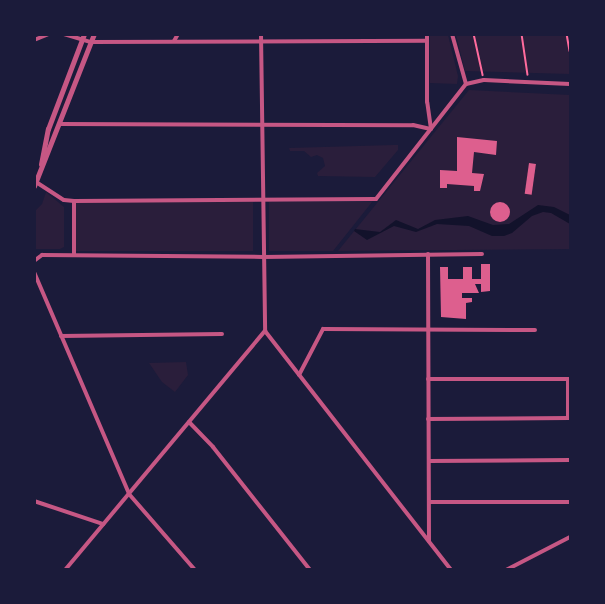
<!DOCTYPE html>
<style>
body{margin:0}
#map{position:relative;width:605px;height:604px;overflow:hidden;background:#1b1b3a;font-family:"DejaVu Sans",sans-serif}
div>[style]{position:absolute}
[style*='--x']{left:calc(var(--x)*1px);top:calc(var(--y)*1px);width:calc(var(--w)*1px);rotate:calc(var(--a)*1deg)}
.green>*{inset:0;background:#2a1e3b;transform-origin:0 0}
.water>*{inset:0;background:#12122b}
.building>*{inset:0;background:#dd5f8e;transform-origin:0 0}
.round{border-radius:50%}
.path>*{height:1.5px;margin:-0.75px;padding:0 0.75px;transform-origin:0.75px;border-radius:0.75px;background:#ff6b9d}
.minor>*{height:4px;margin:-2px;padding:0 2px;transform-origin:2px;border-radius:2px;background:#c65784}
.tertiary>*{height:5px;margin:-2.5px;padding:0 2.5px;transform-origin:2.5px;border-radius:2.5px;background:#c65784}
span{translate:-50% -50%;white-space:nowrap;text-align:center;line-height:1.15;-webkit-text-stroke:4.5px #1b1b3a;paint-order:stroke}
.frame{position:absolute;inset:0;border:36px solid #1b1b3a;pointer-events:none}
</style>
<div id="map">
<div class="green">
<i style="clip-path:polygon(430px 35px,448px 35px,458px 76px,457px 84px,430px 83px)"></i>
<i style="clip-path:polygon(456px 35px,570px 35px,570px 74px,465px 71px)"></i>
<i style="clip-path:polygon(469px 90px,570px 95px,570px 249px,338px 251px)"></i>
<i style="clip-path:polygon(394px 145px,398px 145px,398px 150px,375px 177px,318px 176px,317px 173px,325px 166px,323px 158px,317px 155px,311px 157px,304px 151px,290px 151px,289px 148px)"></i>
<i style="clip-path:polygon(46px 192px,64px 207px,64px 247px,60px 249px,36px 249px,35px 246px,35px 211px,42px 204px)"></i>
<i style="left:253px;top:202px;width:49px;height:177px;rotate:90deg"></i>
<i style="clip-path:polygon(269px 202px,372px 202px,333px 251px,269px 251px)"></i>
<i style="clip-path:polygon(186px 362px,188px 375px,175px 392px,162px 382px,149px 363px)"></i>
</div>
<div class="water">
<i style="clip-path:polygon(538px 205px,554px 207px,570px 215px,570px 224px,551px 213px,543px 212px,532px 216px,512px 233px,504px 236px,492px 236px,469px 226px,437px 224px,416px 232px,394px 226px,367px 240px,354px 231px,355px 229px,380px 232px,396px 220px,418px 229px,435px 220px,468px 216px,493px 225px,509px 224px)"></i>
</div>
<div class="building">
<i style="clip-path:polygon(457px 137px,497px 141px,496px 155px,474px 152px,472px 173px,484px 174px,480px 191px,474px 191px,474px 186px,447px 184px,447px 188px,440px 188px,440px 170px,457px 171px)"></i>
<i style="left:529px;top:163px;width:7px;height:31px;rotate:8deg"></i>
<i class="round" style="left:490px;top:202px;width:20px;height:20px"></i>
<i style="clip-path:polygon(481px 264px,490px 264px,490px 291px,481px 292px,481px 284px,475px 284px,479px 293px,462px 293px,462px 298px,472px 298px,472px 302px,466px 303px,466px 319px,441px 317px,440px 267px,448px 267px,448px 279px,463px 279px,463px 267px,472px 267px,472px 279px,481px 279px)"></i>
</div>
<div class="path">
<i style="--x:474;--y:34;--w:42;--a:77.6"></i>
<i style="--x:522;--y:34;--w:41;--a:81.7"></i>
<i style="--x:567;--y:34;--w:17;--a:80"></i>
</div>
<div class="minor">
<i style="--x:64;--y:34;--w:28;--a:17"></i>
<i style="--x:91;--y:42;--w:336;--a:-0.2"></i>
<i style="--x:261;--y:34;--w:297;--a:89.2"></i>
<i style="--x:265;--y:331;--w:303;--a:52.1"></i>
<i style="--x:452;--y:34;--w:52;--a:74.4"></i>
<i style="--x:34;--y:40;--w:16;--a:-22"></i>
<i style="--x:174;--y:41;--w:8;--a:-60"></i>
<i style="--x:60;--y:124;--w:353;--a:0.2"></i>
<i style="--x:413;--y:125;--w:18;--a:13"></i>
<i style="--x:431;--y:129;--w:27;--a:-98"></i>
<i style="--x:427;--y:102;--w:68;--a:-90"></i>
<i style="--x:36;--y:182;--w:33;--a:33"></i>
<i style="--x:64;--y:200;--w:10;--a:6"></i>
<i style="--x:74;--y:201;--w:302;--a:-0.4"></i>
<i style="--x:376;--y:199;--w:146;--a:-52"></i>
<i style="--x:466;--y:84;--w:18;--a:-13"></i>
<i style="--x:484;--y:80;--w:86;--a:2.7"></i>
<i style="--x:428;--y:254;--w:287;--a:89.8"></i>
<i style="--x:74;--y:255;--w:54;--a:-90"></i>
<i style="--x:34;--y:261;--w:10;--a:-37"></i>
<i style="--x:42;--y:255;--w:221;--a:0.5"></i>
<i style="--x:263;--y:257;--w:219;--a:-0.8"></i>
<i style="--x:34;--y:272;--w:241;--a:66.8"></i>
<i style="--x:129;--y:494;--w:101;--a:49"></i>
<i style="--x:61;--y:336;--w:161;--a:-0.7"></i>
<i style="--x:299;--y:375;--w:52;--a:-62.4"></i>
<i style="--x:323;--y:329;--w:212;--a:0.3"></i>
<i style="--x:428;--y:379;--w:140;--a:0"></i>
<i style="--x:568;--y:379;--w:39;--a:90"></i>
<i style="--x:428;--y:419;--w:141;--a:-0.4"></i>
<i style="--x:189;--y:422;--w:35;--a:46"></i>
<i style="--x:213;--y:447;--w:157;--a:51.7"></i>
<i style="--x:429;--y:461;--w:141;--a:-0.4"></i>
<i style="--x:34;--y:501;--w:73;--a:18.4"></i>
<i style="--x:429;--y:502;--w:141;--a:0"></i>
<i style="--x:65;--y:570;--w:312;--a:-50.1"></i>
<i style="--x:506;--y:570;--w:72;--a:-27.3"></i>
</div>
<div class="tertiary">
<i style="--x:41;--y:164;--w:36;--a:-79"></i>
<i style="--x:48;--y:129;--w:102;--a:-69.2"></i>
<i style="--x:34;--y:186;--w:163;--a:-68.5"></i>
</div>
<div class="frame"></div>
</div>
